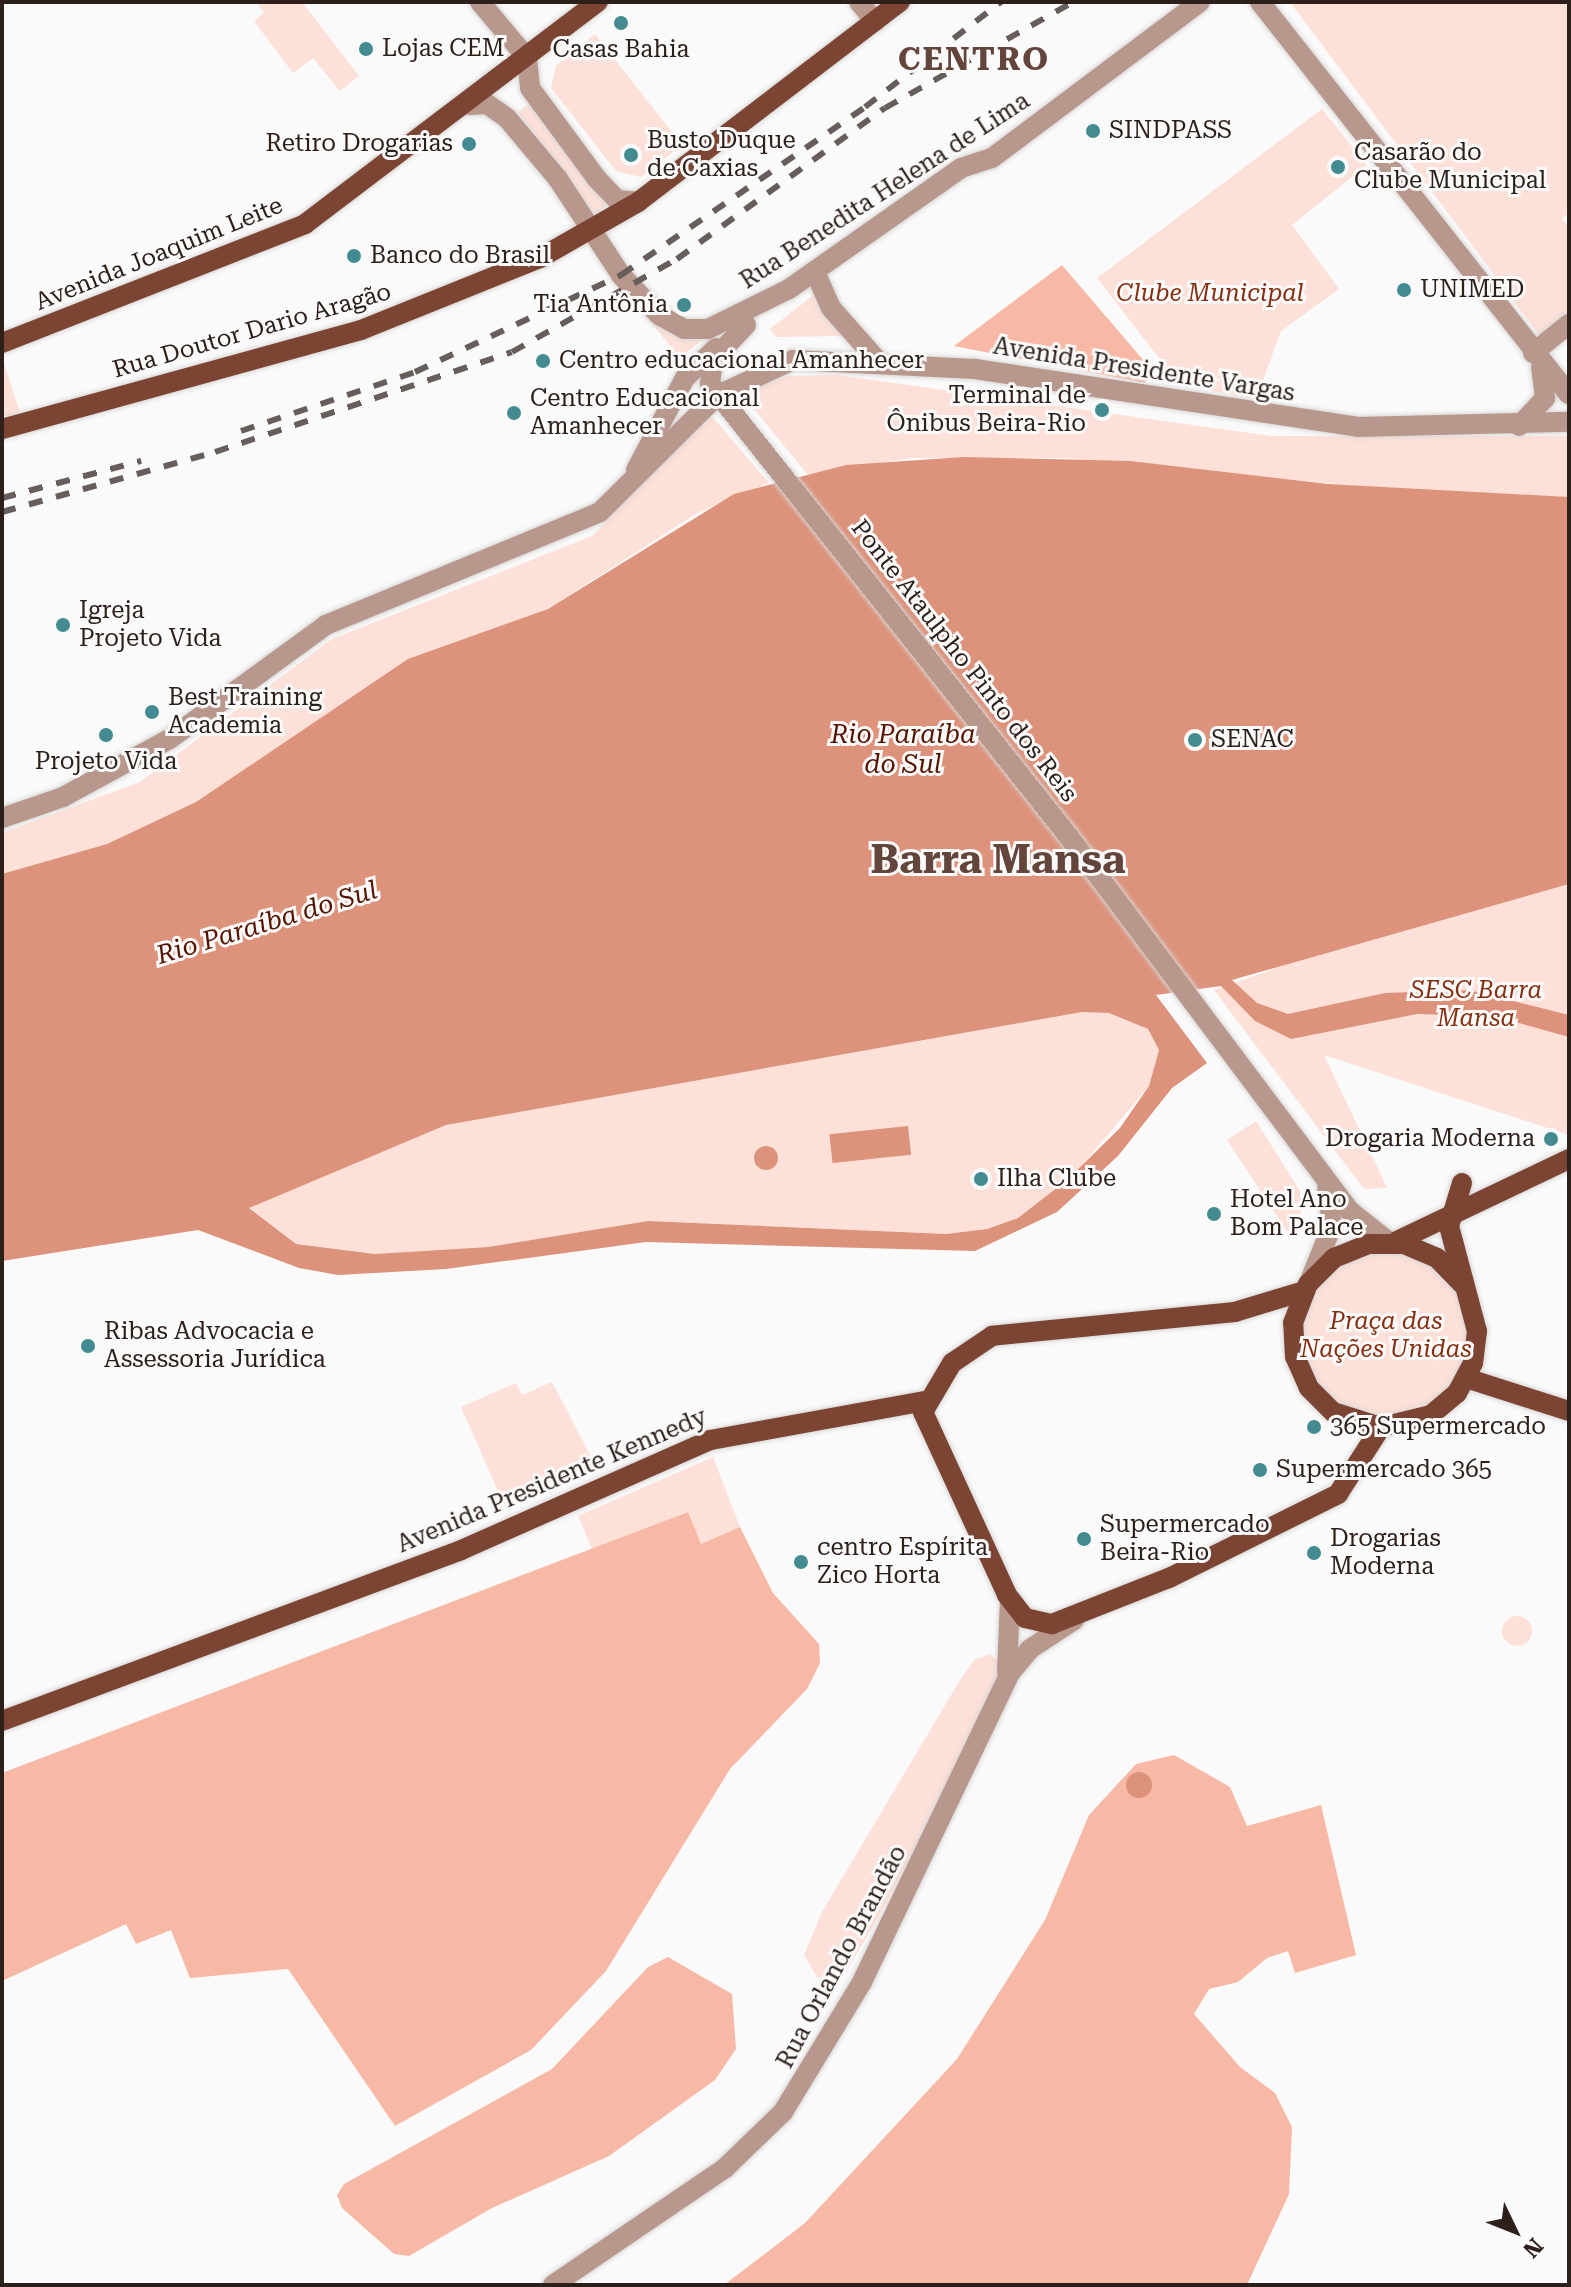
<!DOCTYPE html>
<meta charset="utf-8">
<style>
body{margin:0}
#map{position:relative;width:1571px;height:2287px;overflow:hidden;background:#fafafa;font-family:"Roboto Serif",serif}
div>[style]{position:absolute}
[style*='--x']{left:calc(var(--x)*1px);top:calc(var(--y)*1px);width:calc(var(--w)*1px);rotate:calc(var(--a)*1deg)}
.green>*{inset:0;background:#fde0d7;transform-origin:0 0}
.round{border-radius:50%}
.forest>*{inset:0;background:#f7b9a6}
.water>*{inset:0;background:#dc927b;transform-origin:0 0}
.roads{filter:drop-shadow(0 0 2px #d9d7d6) drop-shadow(0 0 2px #d9d7d6)}
.minor>*{height:20px;margin:-10px;padding:0 10px;transform-origin:10px;border-radius:10px;background:#b8978c}
.major>*{height:20px;margin:-10px;padding:0 10px;transform-origin:10px;border-radius:10px;background:#7c4433}
.rail>*{height:6px;margin-top:-3px;transform-origin:0;background:repeating-linear-gradient(90deg,#675e5b 0 14px,transparent 0 28px)}
.dots>*{width:22px;height:22px;translate:-50% -50%;box-sizing:border-box;border:4px solid #fafafa;border-radius:50%}
span{translate:-50% -50%;white-space:nowrap;text-align:center;line-height:1.15;-webkit-text-stroke:6px #fafafa;paint-order:stroke}
.poi-label{font-size:24px;color:#2d201b}
.left{translate:0 -50%;text-align:left}
.right{translate:-100% -50%;text-align:right}
.street-label{font-size:24px;color:#2d201b}
.park-label{font-size:24px;color:#862f10;font-style:italic}
.water-label{font-size:26px;color:#551400;font-style:italic}
.district-label{font-size:32px;color:#64453b;font-weight:700;letter-spacing:2px}
.town-label{font-size:40px;color:#64453b;font-weight:700}
.frame{position:absolute;inset:0;border:4px solid #2d201b;pointer-events:none}
.north{position:absolute;left:1475px;top:2191px;width:80px;height:80px;-webkit-text-stroke:6px #fafafa;paint-order:stroke;rotate:133deg;font-size:22px;font-weight:700;line-height:32px;text-align:center;color:#2d201b}
.north::after{content:'';display:block;margin:auto;width:28px;height:36px;background:#2d201b;clip-path:polygon(50% 0,100% 100%,50% 72%,0 100%)}
</style>
<div id="map">
<div class="green">
<i style="clip-path:polygon(256px 2px,302px 2px,359px 76px,340px 91px,313px 58px,293px 73px,254px 21px,264px 13px)"></i>
<i style="clip-path:polygon(1290px 2px,1569px 2px,1569px 213px,1562px 218px,1569px 228px,1569px 314px,1540px 336px)"></i>
<i style="clip-path:polygon(595px 34px,682px 145px,641px 177px,616px 171px,551px 88px,556px 66px)"></i>
<i style="left:530px;top:103px;width:128px;height:15px;rotate:53deg"></i>
<i style="clip-path:polygon(1322px 109px,1367px 165px,1292px 225px,1339px 289px,1281px 331px,1256px 399px,1180px 385px,1097px 278px)"></i>
<i style="clip-path:polygon(815px 294px,845px 336px,776px 337px,770px 329px)"></i>
<i style="clip-path:polygon(659px 319px,707px 336px,680px 358px,653px 325px)"></i>
<i style="clip-path:polygon(2px 357px,20px 413px,2px 419px)"></i>
<i style="clip-path:polygon(837px 375px,1271px 436px,1569px 436px,1569px 497px,1378px 488px,1062px 458px,911px 458px,808px 475px,741px 393px,788px 376px)"></i>
<i style="clip-path:polygon(711px 415px,769px 483px,697px 513px,548px 609px,408px 660px,196px 802px,107px 844px,2px 875px,2px 833px,140px 782px,332px 639px,592px 536px)"></i>
<i style="clip-path:polygon(1569px 884px,1569px 1135px,1324px 1055px,1387px 1188px,1364px 1189px,1214px 990px,1338px 946px)"></i>
<i style="clip-path:polygon(1082px 1012px,1109px 1013px,1148px 1029px,1159px 1050px,1149px 1086px,1071px 1178px,1018px 1218px,987px 1229px,946px 1234px,648px 1221px,488px 1247px,375px 1254px,296px 1244px,249px 1207px,446px 1125px)"></i>
<i style="clip-path:polygon(1256px 1121px,1300px 1191px,1301px 1214px,1288px 1233px,1227px 1140px)"></i>
<i class="round" style="left:1303px;top:1252px;width:166px;height:166px"></i>
<i style="clip-path:polygon(552px 1382px,592px 1459px,505px 1507px,461px 1407px,516px 1383px,522px 1395px)"></i>
<i style="clip-path:polygon(713px 1457px,740px 1527px,701px 1544px,687px 1512px,593px 1551px,578px 1516px)"></i>
<i class="round" style="left:1502px;top:1616px;width:30px;height:30px"></i>
<i style="clip-path:polygon(990px 1654px,1001px 1664px,989px 1709px,875px 1923px,846px 1972px,833px 1980px,817px 1977px,804px 1955px,822px 1912px,960px 1680px,974px 1660px)"></i>
</div>
<div class="forest">
<i style="clip-path:polygon(1062px 265px,1150px 368px,1145px 383px,954px 346px)"></i>
<i style="clip-path:polygon(688px 1512px,701px 1544px,740px 1527px,773px 1593px,819px 1644px,820px 1663px,807px 1689px,730px 1769px,606px 1971px,531px 2050px,395px 2126px,288px 1969px,190px 1978px,171px 1930px,136px 1944px,126px 1924px,2px 1981px,2px 1773px)"></i>
<i style="clip-path:polygon(1174px 1755px,1230px 1787px,1247px 1826px,1321px 1805px,1356px 1955px,1295px 1973px,1288px 1951px,1267px 1958px,1238px 1982px,1209px 1989px,1194px 2014px,1240px 2067px,1275px 2093px,1292px 2127px,1289px 2194px,1247px 2285px,724px 2285px,805px 2223px,957px 2059px,1045px 1920px,1089px 1815px,1136px 1764px)"></i>
<i style="clip-path:polygon(668px 1957px,732px 1994px,736px 2049px,715px 2080px,609px 2156px,492px 2208px,409px 2256px,394px 2254px,342px 2208px,337px 2195px,344px 2184px,552px 2069px,648px 1967px)"></i>
</div>
<div class="water">
<i style="clip-path:polygon(evenodd,964px 457px,1130px 461px,1328px 484px,1569px 497px,1569px 884px,1232px 980px,1257px 1003px,1288px 1014px,1385px 993px,1469px 990px,1569px 1015px,1569px 1037px,1494px 1016px,1417px 1014px,1291px 1039px,1255px 1021px,1221px 986px,1156px 995px,1207px 1063px,1172px 1088px,1118px 1156px,1057px 1212px,975px 1251px,646px 1242px,446px 1269px,338px 1275px,299px 1268px,198px 1230px,2px 1261px,2px 874px,107px 844px,196px 802px,408px 659px,548px 609px,734px 494px,846px 465px,964px 457px,1082px 1012px,1109px 1013px,1148px 1029px,1159px 1050px,1149px 1086px,1120px 1128px,1067px 1180px,1018px 1218px,987px 1229px,946px 1234px,648px 1221px,488px 1247px,375px 1254px,296px 1244px,249px 1208px,446px 1125px,1082px 1012px)"></i>
<i style="left:908px;top:1126px;width:29px;height:79px;rotate:84deg"></i>
<i class="round" style="left:754px;top:1146px;width:24px;height:24px"></i>
<i class="round" style="left:1126px;top:1772px;width:26px;height:26px"></i>
</div>
<div class="roads">
<div class="minor">
<i style="--x:480;--y:2;--w:73;--a:50"></i>
<i style="--x:527;--y:58;--w:30;--a:84"></i>
<i style="--x:530;--y:88;--w:113;--a:53.6"></i>
<i style="--x:597;--y:179;--w:29;--a:46"></i>
<i style="--x:617;--y:200;--w:21;--a:5"></i>
<i style="--x:859;--y:2;--w:25;--a:50"></i>
<i style="--x:1260;--y:2;--w:499;--a:51.8"></i>
<i style="--x:470;--y:105;--w:17;--a:-3"></i>
<i style="--x:487;--y:104;--w:24;--a:35"></i>
<i style="--x:507;--y:118;--w:80;--a:50.1"></i>
<i style="--x:558;--y:179;--w:115;--a:56.7"></i>
<i style="--x:621;--y:275;--w:55;--a:46.5"></i>
<i style="--x:659;--y:315;--w:29;--a:29"></i>
<i style="--x:684;--y:329;--w:24;--a:0"></i>
<i style="--x:708;--y:329;--w:90;--a:-26.3"></i>
<i style="--x:789;--y:289;--w:210;--a:-35.1"></i>
<i style="--x:961;--y:168;--w:33;--a:-18"></i>
<i style="--x:992;--y:158;--w:260;--a:-36.9"></i>
<i style="--x:815;--y:272;--w:39;--a:66"></i>
<i style="--x:831;--y:308;--w:72;--a:48.4"></i>
<i style="--x:746;--y:325;--w:48;--a:133.3"></i>
<i style="--x:713;--y:360;--w:24;--a:97"></i>
<i style="--x:710;--y:384;--w:578;--a:51.6"></i>
<i style="--x:1069;--y:837;--w:468;--a:53.1"></i>
<i style="--x:1350;--y:1211;--w:50;--a:38.5"></i>
<i style="--x:1533;--y:353;--w:46;--a:-38.9"></i>
<i style="--x:1519;--y:426;--w:38;--a:-47"></i>
<i style="--x:1545;--y:398;--w:32;--a:-97"></i>
<i style="--x:636;--y:470;--w:104;--a:-62"></i>
<i style="--x:685;--y:378;--w:43;--a:-44.1"></i>
<i style="--x:2;--y:818;--w:65;--a:-19"></i>
<i style="--x:63;--y:797;--w:123;--a:-28.6"></i>
<i style="--x:171;--y:738;--w:192;--a:-36.1"></i>
<i style="--x:326;--y:625;--w:296;--a:-22.4"></i>
<i style="--x:600;--y:512;--w:166;--a:-44.8"></i>
<i style="--x:718;--y:395;--w:83;--a:-25"></i>
<i style="--x:793;--y:360;--w:182;--a:2.8"></i>
<i style="--x:975;--y:369;--w:386;--a:8.6"></i>
<i style="--x:1357;--y:427;--w:212;--a:-1.4"></i>
<i style="--x:1311;--y:1278;--w:56;--a:-68"></i>
<i style="--x:1332;--y:1226;--w:39;--a:-97"></i>
<i style="--x:1007;--y:1672;--w:71;--a:-87.6"></i>
<i style="--x:553;--y:2285;--w:208;--a:-34.2"></i>
<i style="--x:725;--y:2168;--w:81;--a:-44"></i>
<i style="--x:783;--y:2112;--w:152;--a:-58.7"></i>
<i style="--x:862;--y:1982;--w:343;--a:-64.4"></i>
<i style="--x:1010;--y:1673;--w:31;--a:-50"></i>
<i style="--x:1030;--y:1649;--w:53;--a:-33.4"></i>
</div>
<div class="major">
<i style="--x:2;--y:343;--w:326;--a:-21.4"></i>
<i style="--x:305;--y:224;--w:368;--a:-37.2"></i>
<i style="--x:2;--y:429;--w:372;--a:-15.4"></i>
<i style="--x:361;--y:330;--w:193;--a:-21.9"></i>
<i style="--x:540;--y:258;--w:113;--a:-29.7"></i>
<i style="--x:638;--y:202;--w:330;--a:-37.4"></i>
<i style="--x:1462;--y:1183;--w:45;--a:106.8"></i>
<i style="--x:1449;--y:1226;--w:109;--a:75.1"></i>
<i style="--x:1477;--y:1331;--w:32;--a:97"></i>
<i style="--x:1473;--y:1363;--w:34;--a:118"></i>
<i style="--x:1457;--y:1393;--w:34;--a:140"></i>
<i style="--x:1431;--y:1415;--w:51;--a:166.5"></i>
<i style="--x:1381;--y:1427;--w:50;--a:-162.6"></i>
<i style="--x:1333;--y:1412;--w:34;--a:-135"></i>
<i style="--x:1309;--y:1388;--w:34;--a:-114"></i>
<i style="--x:1295;--y:1357;--w:34;--a:-93"></i>
<i style="--x:1293;--y:1323;--w:42;--a:-69"></i>
<i style="--x:1308;--y:1284;--w:37;--a:-45"></i>
<i style="--x:1334;--y:1258;--w:38;--a:-22"></i>
<i style="--x:1369;--y:1244;--w:35;--a:0"></i>
<i style="--x:1404;--y:1244;--w:36;--a:23"></i>
<i style="--x:1437;--y:1258;--w:37;--a:46"></i>
<i style="--x:1397;--y:1241;--w:191;--a:-25.5"></i>
<i style="--x:1304;--y:1291;--w:72;--a:163.1"></i>
<i style="--x:1235;--y:1312;--w:244;--a:174.4"></i>
<i style="--x:992;--y:1336;--w:48;--a:146"></i>
<i style="--x:952;--y:1363;--w:57;--a:120.6"></i>
<i style="--x:923;--y:1412;--w:201;--a:65.3"></i>
<i style="--x:1007;--y:1595;--w:29;--a:52"></i>
<i style="--x:1025;--y:1618;--w:28;--a:13"></i>
<i style="--x:1052;--y:1624;--w:126;--a:-21.5"></i>
<i style="--x:1169;--y:1578;--w:189;--a:-26.4"></i>
<i style="--x:1338;--y:1494;--w:80;--a:-57.3"></i>
<i style="--x:1466;--y:1378;--w:108;--a:17.8"></i>
<i style="--x:2;--y:1721;--w:490;--a:-20.4"></i>
<i style="--x:461;--y:1550;--w:272;--a:-23.8"></i>
<i style="--x:710;--y:1440;--w:219;--a:-10.3"></i>
</div>
</div>
<div class="rail">
<i style="--x:241;--y:431;--w:184;--a:-18.7"></i>
<i style="--x:415;--y:372;--w:228;--a:-25.2"></i>
<i style="--x:621;--y:275;--w:296;--a:-34.5"></i>
<i style="--x:865;--y:107;--w:172;--a:-37.7"></i>
<i style="--x:2;--y:498;--w:144;--a:-14.9"></i>
<i style="--x:2;--y:512;--w:221;--a:-15.7"></i>
<i style="--x:215;--y:452;--w:313;--a:-18.6"></i>
<i style="--x:512;--y:352;--w:189;--a:-29.4"></i>
<i style="--x:677;--y:259;--w:257;--a:-36"></i>
<i style="--x:885;--y:108;--w:216;--a:-29.4"></i>
</div>
<div class="dots">
<i style="left:621px;top:23px;background:#438b90"></i>
<i style="left:366px;top:49px;background:#438b90"></i>
<i style="left:1093px;top:131px;background:#438b90"></i>
<i style="left:469px;top:144px;background:#438b90"></i>
<i style="left:631px;top:155px;background:#438b90"></i>
<i style="left:1338px;top:167px;background:#438b90"></i>
<i style="left:354px;top:256px;background:#438b90"></i>
<i style="left:1404px;top:290px;background:#438b90"></i>
<i style="left:684px;top:305px;background:#438b90"></i>
<i style="left:543px;top:361px;background:#438b90"></i>
<i style="left:1102px;top:410px;background:#438b90"></i>
<i style="left:514px;top:413px;background:#438b90"></i>
<i style="left:63px;top:625px;background:#438b90"></i>
<i style="left:152px;top:712px;background:#438b90"></i>
<i style="left:106px;top:735px;background:#438b90"></i>
<i style="left:1195px;top:740px;background:#438b90"></i>
<i style="left:1551px;top:1139px;background:#438b90"></i>
<i style="left:981px;top:1179px;background:#438b90"></i>
<i style="left:1214px;top:1214px;background:#438b90"></i>
<i style="left:88px;top:1346px;background:#438b90"></i>
<i style="left:1314px;top:1427px;background:#438b90"></i>
<i style="left:1260px;top:1470px;background:#438b90"></i>
<i style="left:1084px;top:1539px;background:#438b90"></i>
<i style="left:1314px;top:1553px;background:#438b90"></i>
<i style="left:801px;top:1562px;background:#438b90"></i>
</div>
<div class="poi-label">
<span class="left" style="left:382px;top:49px">Lojas CEM</span>
<span style="left:621px;top:50px">Casas Bahia</span>
<span class="left" style="left:1109px;top:131px">SINDPASS</span>
<span class="left" style="left:647px;top:155px">Busto Duque<br>de Caxias</span>
<span class="right" style="left:453px;top:144px">Retiro Drogarias</span>
<span class="left" style="left:1354px;top:167px">Casarão do<br>Clube Municipal</span>
<span class="left" style="left:370px;top:256px">Banco do Brasil</span>
<span class="left" style="left:1420px;top:290px">UNIMED</span>
<span class="right" style="left:668px;top:305px">Tia Antônia</span>
<span class="left" style="left:559px;top:361px">Centro educacional Amanhecer</span>
<span class="right" style="left:1086px;top:410px">Terminal de<br>Ônibus Beira-Rio</span>
<span class="left" style="left:530px;top:413px">Centro Educacional<br>Amanhecer</span>
<span class="left" style="left:79px;top:625px">Igreja<br>Projeto Vida</span>
<span class="left" style="left:168px;top:712px">Best Training<br>Academia</span>
<span class="left" style="left:1211px;top:740px">SENAC</span>
<span style="left:106px;top:762px">Projeto Vida</span>
<span class="right" style="left:1535px;top:1139px">Drogaria Moderna</span>
<span class="left" style="left:997px;top:1179px">Ilha Clube</span>
<span class="left" style="left:1230px;top:1214px">Hotel Ano<br>Bom Palace</span>
<span class="left" style="left:104px;top:1346px">Ribas Advocacia e<br>Assessoria Jurídica</span>
<span class="left" style="left:1330px;top:1427px">365 Supermercado</span>
<span class="left" style="left:1276px;top:1470px">Supermercado 365</span>
<span class="left" style="left:1100px;top:1539px">Supermercado<br>Beira-Rio</span>
<span class="left" style="left:1330px;top:1553px">Drogarias<br>Moderna</span>
<span class="left" style="left:817px;top:1562px">centro Espírita<br>Zico Horta</span>
</div>
<div class="street-label">
<span style="left:885px;top:191px;rotate:-33deg">Rua Benedita Helena de Lima</span>
<span style="left:159px;top:254px;rotate:-22deg">Avenida Joaquim Leite</span>
<span style="left:252px;top:331px;rotate:-16deg">Rua Doutor Dario Aragão</span>
<span style="left:1144px;top:370px;rotate:9deg">Avenida Presidente Vargas</span>
<span style="left:964px;top:661px;rotate:52deg">Ponte Ataulpho Pinto dos Reis</span>
<span style="left:552px;top:1481px;rotate:-23deg">Avenida Presidente Kennedy</span>
<span style="left:842px;top:1957px;rotate:-62deg">Rua Orlando Brandão</span>
</div>
<div class="park-label">
<span style="left:1210px;top:294px">Clube Municipal</span>
<span style="left:1476px;top:1005px">SESC Barra<br>Mansa</span>
<span style="left:1386px;top:1336px">Praça das<br>Nações Unidas</span>
</div>
<div class="water-label">
<span style="left:903px;top:750px">Rio Paraíba<br>do Sul</span>
<span style="left:267px;top:923px;rotate:-17deg">Rio Paraíba do Sul</span>
</div>
<div class="district-label">
<span style="left:974px;top:59px">CENTRO</span>
</div>
<div class="town-label">
<span style="left:998px;top:860px">Barra Mansa</span>
</div>
<div class="frame"></div>
<div class="north">N</div>
</div>
